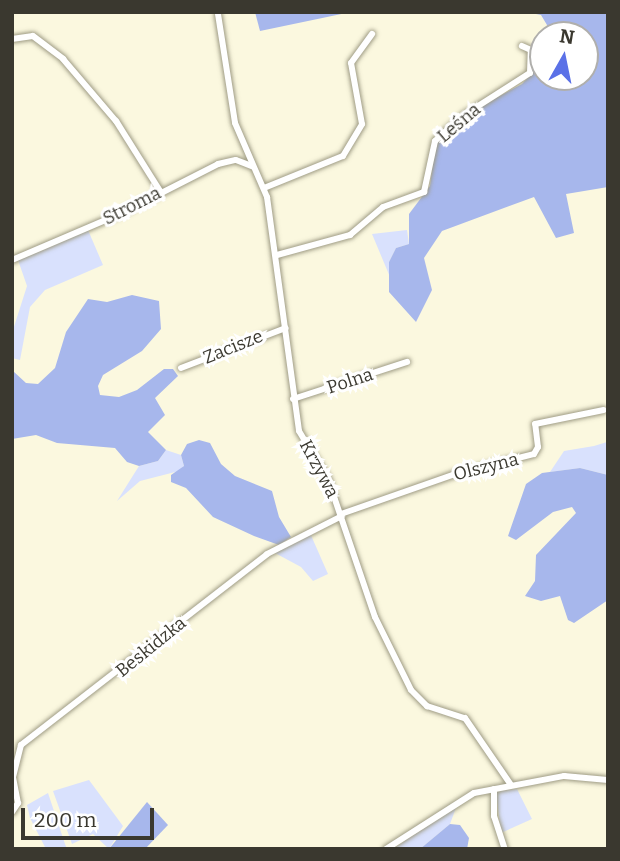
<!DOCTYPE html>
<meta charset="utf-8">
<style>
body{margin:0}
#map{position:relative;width:620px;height:861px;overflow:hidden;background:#fbf8df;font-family:Bitter,serif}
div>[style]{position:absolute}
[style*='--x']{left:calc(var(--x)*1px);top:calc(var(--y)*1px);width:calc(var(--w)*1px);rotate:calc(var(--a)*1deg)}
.green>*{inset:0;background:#d9e1fd}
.forest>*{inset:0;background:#a7b7ec}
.roads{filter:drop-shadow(0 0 2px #9f9c85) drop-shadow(0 0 2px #9f9c85)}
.minor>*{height:6px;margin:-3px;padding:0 3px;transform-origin:3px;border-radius:3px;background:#fff}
span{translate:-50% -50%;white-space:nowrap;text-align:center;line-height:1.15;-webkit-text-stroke:6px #fff;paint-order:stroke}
.street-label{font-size:18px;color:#3a382f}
.frame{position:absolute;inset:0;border:14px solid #3a382f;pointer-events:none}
.north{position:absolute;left:529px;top:21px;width:70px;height:70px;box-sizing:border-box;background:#fff;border:2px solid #b0afac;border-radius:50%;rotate:9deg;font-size:19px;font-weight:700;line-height:28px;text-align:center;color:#3a382f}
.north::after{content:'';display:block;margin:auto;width:24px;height:32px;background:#5b71e7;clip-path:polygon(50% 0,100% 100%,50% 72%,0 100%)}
.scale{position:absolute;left:21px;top:808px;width:133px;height:32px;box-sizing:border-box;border:4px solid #3a382f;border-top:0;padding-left:9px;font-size:21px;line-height:24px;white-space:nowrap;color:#3a382f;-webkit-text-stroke:5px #fff;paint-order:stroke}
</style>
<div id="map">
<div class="green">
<i style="clip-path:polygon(88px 230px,103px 265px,45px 290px,30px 307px,20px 360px,12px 358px,12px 333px,27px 286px,18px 260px)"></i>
<i style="clip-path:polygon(407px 230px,409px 244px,396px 248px,389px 262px,390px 277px,372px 234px)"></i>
<i style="clip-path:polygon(608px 437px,608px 475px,580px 468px,550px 472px,564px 451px,594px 446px,607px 442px)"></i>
<i style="clip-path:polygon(166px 450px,181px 455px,184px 466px,179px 471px,140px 481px,117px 501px,139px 466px,158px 461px)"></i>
<i style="clip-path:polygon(310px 533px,328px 574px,313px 581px,301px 567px,275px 553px)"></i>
<i style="clip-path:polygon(89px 780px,123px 826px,109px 849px,93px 834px,72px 844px,53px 791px)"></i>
<i style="clip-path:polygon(517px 789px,532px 819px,501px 833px,496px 791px)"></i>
<i style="clip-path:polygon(48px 793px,65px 844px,67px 849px,46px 849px,30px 818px,27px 805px)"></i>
<i style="clip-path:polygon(457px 805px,450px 824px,420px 849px,393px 849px)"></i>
</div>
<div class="forest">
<i style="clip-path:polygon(255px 12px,351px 12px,260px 31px)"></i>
<i style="clip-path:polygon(526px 12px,608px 12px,608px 187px,566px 194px,574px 233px,556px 238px,534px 197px,442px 231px,424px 258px,432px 290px,416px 322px,389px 292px,389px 262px,396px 248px,409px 244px,409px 214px,430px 186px,435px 145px,477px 108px,522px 84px,534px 71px,537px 46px,543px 45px,543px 77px,585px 77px,585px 35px,553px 35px,541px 15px)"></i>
<i style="clip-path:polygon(132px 295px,159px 301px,161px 329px,142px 351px,103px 375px,98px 386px,100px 395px,119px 397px,137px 390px,164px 369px,173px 369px,178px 376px,155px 398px,165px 415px,148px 432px,166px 450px,158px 461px,139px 466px,127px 462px,115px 448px,57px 443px,36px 435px,12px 439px,13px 371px,26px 383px,38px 384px,55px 368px,66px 332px,88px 299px,107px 302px)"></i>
<i style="clip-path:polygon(199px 440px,210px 443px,221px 464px,235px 476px,272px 491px,279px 517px,291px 537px,279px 545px,254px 536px,213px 517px,186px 488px,171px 482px,171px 475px,184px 466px,181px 455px,187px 444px)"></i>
<i style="clip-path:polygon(580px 468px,608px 475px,608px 600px,574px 623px,568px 620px,560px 596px,541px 601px,525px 596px,535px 581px,536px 555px,576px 513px,572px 507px,553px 512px,516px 540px,508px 536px,526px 484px,542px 473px)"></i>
<i style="clip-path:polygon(147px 802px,168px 825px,145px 849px,109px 849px)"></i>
<i style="clip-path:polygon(450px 824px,460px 825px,469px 838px,467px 849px,420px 849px)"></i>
</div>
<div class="roads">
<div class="minor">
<i style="--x:218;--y:14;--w:110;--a:81.1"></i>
<i style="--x:235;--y:123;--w:81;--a:66.6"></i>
<i style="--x:267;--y:197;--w:236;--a:82.2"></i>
<i style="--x:299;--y:431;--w:56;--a:58.9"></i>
<i style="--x:328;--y:479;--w:146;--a:71.2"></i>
<i style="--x:375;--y:617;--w:81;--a:63.7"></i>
<i style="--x:411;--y:690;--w:23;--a:45"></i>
<i style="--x:427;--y:706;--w:40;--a:18"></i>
<i style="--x:465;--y:718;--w:81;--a:55.5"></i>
<i style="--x:12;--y:39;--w:21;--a:-8"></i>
<i style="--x:33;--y:36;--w:38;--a:37"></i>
<i style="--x:63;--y:59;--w:82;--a:49.5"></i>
<i style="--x:116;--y:121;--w:83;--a:57.8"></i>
<i style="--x:264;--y:188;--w:85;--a:-22.1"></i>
<i style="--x:343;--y:156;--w:37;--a:-59"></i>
<i style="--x:362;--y:124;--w:62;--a:-100.2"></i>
<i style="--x:351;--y:63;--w:36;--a:-54"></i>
<i style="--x:277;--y:255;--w:76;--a:-15.3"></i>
<i style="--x:350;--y:235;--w:43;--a:-40.3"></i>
<i style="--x:383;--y:207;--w:44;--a:-20.1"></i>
<i style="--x:424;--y:192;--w:52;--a:-77.8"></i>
<i style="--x:435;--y:141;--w:39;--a:-42"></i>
<i style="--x:464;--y:115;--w:78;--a:-32.5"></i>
<i style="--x:530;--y:73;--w:23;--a:-88"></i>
<i style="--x:531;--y:50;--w:10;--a:-156"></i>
<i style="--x:12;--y:260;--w:117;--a:-23.1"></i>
<i style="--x:120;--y:214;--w:110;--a:-27"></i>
<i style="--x:218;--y:164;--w:18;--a:-13"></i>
<i style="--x:236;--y:160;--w:17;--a:21"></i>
<i style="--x:181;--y:368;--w:112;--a:-20.9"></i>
<i style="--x:293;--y:399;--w:120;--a:-18"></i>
<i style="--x:341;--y:514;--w:121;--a:-19.3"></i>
<i style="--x:455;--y:474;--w:81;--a:-14.2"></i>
<i style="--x:534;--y:454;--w:8;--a:-60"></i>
<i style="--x:538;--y:447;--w:23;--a:-97"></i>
<i style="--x:535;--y:424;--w:70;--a:-11.5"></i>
<i style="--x:494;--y:789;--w:27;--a:90"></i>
<i style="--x:494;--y:816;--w:35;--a:72"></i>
<i style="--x:12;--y:812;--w:11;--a:-56"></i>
<i style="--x:18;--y:803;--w:26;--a:-101"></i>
<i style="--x:13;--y:777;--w:33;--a:-76"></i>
<i style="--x:21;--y:745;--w:311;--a:-37.8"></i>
<i style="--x:267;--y:554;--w:84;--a:-26.9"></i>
<i style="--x:386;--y:849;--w:104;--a:-32.5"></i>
<i style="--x:474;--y:793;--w:92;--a:-10.7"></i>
<i style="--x:564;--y:776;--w:44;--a:5.2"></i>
</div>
</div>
<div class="street-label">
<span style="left:459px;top:123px;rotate:-40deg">Leśna</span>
<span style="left:132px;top:206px;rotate:-27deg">Stroma</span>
<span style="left:233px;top:347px;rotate:-22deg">Zacisze</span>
<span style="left:350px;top:381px;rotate:-18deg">Polna</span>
<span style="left:486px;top:467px;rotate:-14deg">Olszyna</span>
<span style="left:319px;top:469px;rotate:62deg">Krzywa</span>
<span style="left:151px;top:647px;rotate:-39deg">Beskidzka</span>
</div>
<div class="frame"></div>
<div class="north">N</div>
<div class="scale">200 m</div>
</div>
